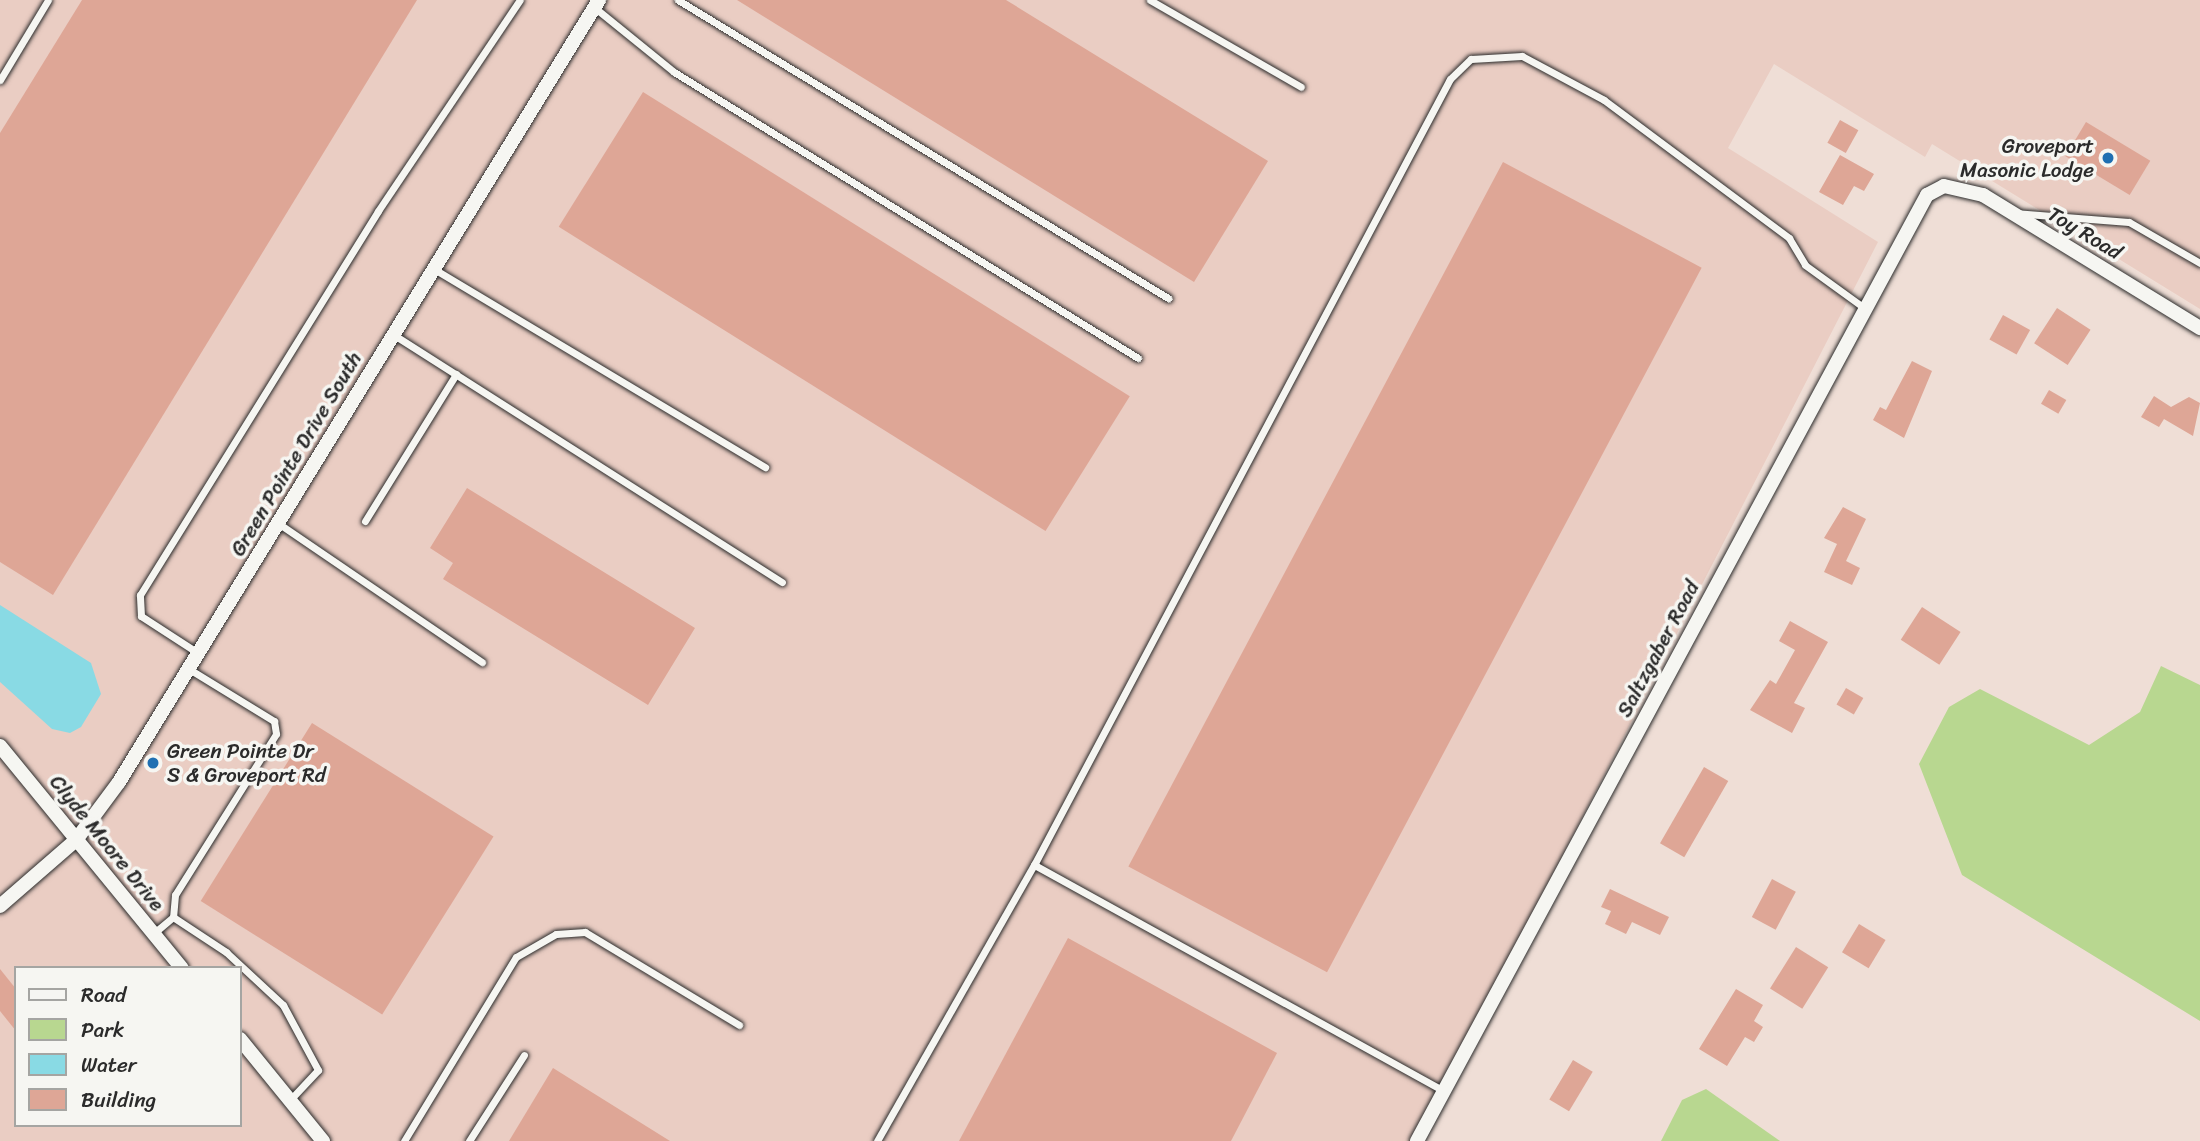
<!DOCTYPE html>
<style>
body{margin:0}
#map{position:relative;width:2200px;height:1141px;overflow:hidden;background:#efded6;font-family:Sriracha,sans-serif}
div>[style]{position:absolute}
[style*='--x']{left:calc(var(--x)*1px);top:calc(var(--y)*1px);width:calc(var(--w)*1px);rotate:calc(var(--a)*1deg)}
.built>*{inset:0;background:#eacdc3}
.green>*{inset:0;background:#b8d790}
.water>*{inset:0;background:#89dae4}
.building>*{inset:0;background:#dea696;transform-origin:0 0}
.roads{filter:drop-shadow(0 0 2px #2b2b2b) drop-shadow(0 0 2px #2b2b2b)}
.service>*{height:7px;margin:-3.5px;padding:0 3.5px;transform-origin:3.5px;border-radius:3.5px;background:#f6f6f2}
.minor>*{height:14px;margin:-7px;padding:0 7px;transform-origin:7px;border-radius:7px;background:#f6f6f2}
.dots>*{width:19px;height:19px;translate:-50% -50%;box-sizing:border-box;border:4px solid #f6f6f2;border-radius:50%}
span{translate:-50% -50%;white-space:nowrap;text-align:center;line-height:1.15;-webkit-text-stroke:7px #f6f6f2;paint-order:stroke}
.poi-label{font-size:21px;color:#2b2b2b}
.right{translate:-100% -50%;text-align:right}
.left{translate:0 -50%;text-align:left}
.street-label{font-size:21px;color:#2b2b2b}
.legend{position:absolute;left:14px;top:966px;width:228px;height:161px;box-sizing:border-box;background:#f6f6f2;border:2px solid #a5a5a2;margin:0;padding:9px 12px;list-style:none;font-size:21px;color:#2b2b2b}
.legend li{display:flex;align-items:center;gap:14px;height:35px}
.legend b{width:35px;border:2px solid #a5a5a2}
</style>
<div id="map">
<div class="built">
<i style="clip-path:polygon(evenodd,0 0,2200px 0,2200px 309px,1932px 144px,1925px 157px,1774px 64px,1728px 148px,1878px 242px,1416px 1141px,0 1141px,0 0,16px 968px,240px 968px,240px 1125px,16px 1125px,16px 968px)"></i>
</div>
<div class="green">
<i style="clip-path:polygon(2161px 666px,2200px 685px,2200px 1021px,1962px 875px,1919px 764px,1949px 707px,1980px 689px,2089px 745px,2140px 712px)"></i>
<i style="clip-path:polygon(1706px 1089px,1780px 1141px,1661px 1141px,1682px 1100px)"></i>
</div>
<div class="water">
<i style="clip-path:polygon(0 605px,91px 663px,101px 694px,81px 727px,70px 733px,52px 729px,0 682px)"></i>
</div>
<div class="building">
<i style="clip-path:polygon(82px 0,417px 0,53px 595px,0 562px,0 133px)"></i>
<i style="clip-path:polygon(737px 0,1006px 0,1268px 161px,1194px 282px)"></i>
<i style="left:643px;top:92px;width:574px;height:159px;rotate:32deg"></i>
<i style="left:1840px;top:120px;width:21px;height:26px;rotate:29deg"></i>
<i style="left:2086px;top:122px;width:75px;height:40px;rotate:31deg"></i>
<i style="clip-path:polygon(1840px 155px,1874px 174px,1864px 191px,1854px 186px,1843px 205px,1819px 192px)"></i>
<i style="left:1503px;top:162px;width:225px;height:798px;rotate:28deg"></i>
<i style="left:2057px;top:308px;width:40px;height:42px;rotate:33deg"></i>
<i style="left:2003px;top:315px;width:31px;height:28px;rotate:29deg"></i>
<i style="clip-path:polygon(1912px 361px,1932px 371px,1904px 438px,1873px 420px,1880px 407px,1886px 410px)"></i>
<i style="left:2049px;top:390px;width:20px;height:16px;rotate:30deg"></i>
<i style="clip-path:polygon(2154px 396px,2171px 407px,2189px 397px,2200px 403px,2193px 436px,2164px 419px,2159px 427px,2141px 417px)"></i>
<i style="clip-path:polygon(467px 488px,695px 628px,648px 705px,443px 579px,453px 563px,430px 548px)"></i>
<i style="clip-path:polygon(1843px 507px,1866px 519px,1846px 561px,1860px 568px,1852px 585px,1824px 572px,1837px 544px,1824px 538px)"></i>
<i style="left:1922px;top:607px;width:46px;height:39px;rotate:33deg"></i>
<i style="clip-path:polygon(1790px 621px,1828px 642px,1794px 703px,1805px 708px,1792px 733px,1750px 710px,1770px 680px,1776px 684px,1795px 650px,1779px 641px)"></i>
<i style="left:1846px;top:688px;width:20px;height:19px;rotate:30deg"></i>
<i style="left:312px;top:723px;width:214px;height:210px;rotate:32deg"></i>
<i style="left:1704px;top:767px;width:28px;height:88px;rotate:30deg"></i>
<i style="left:1772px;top:879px;width:27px;height:43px;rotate:28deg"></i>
<i style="clip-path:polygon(1610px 889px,1669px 917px,1660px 935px,1632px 922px,1626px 934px,1605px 924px,1611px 911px,1601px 907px)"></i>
<i style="left:1859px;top:924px;width:31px;height:33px;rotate:31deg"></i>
<i style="clip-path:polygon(1068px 938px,1277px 1053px,1231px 1141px,959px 1141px)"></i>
<i style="left:1796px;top:947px;width:38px;height:49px;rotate:32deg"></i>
<i style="clip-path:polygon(0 969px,16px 989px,16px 1031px,0 1011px)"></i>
<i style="clip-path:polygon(1736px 989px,1763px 1005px,1754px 1021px,1763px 1027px,1754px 1042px,1745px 1037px,1727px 1066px,1699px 1049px)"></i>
<i style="left:1573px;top:1060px;width:23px;height:46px;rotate:31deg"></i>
<i style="clip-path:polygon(553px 1068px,670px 1141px,509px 1141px)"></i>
</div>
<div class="roads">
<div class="service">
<i style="--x:678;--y:0;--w:574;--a:31.31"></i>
<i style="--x:1150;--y:0;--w:174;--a:29.9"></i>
<i style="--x:595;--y:8;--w:102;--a:39"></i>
<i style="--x:674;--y:72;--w:545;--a:31.65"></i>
<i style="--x:0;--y:80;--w:93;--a:-59"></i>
<i style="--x:2014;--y:213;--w:115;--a:4.5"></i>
<i style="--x:2129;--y:222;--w:82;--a:30"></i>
<i style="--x:434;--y:269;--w:386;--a:30.9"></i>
<i style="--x:394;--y:335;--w:460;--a:32.5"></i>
<i style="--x:365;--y:521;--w:173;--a:-58.2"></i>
<i style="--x:278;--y:523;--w:247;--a:34.3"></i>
<i style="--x:198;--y:653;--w:68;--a:-147"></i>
<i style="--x:141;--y:616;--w:21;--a:-93"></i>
<i style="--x:140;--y:595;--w:452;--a:-58.2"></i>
<i style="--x:378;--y:211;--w:254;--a:-56.1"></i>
<i style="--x:189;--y:669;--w:100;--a:31.5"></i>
<i style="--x:274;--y:721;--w:13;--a:81"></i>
<i style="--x:276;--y:734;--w:190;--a:122.1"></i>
<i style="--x:175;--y:895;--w:22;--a:95"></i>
<i style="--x:173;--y:917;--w:64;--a:33.4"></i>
<i style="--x:226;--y:952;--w:78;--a:42.9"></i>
<i style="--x:283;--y:1005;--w:74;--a:61.7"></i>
<i style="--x:318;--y:1070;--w:41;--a:133"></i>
<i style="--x:154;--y:933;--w:25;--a:-40"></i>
<i style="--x:1444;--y:1091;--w:468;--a:-151.1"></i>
<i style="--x:1034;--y:865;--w:889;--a:-62.11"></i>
<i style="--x:1450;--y:79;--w:29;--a:-44"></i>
<i style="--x:1471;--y:59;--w:51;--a:-3.4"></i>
<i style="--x:1522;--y:56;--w:93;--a:28.2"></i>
<i style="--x:1604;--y:100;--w:231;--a:36.7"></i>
<i style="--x:1789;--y:238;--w:31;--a:59"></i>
<i style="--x:1805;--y:265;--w:72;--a:35.9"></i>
<i style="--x:404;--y:1141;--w:215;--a:-58.7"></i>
<i style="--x:516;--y:957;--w:46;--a:-29.9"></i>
<i style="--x:556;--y:934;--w:29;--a:-4"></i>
<i style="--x:585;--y:932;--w:180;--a:31.1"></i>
<i style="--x:469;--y:1141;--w:102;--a:-57.4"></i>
<i style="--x:877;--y:1141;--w:318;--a:-60.4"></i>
</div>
<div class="minor">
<i style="--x:0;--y:746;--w:287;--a:50.7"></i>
<i style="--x:0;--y:906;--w:101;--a:-41"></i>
<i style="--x:76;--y:840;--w:72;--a:-53.4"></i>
<i style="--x:119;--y:782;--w:918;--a:-58.46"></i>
<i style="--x:240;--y:1039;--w:132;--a:50.9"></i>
<i style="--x:1417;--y:1141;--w:1075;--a:-61.67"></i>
<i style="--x:1927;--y:195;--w:19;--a:-28"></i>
<i style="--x:1944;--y:186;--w:40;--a:13"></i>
<i style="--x:1983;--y:195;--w:255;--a:31.5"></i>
</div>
</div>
<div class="dots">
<i style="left:2108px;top:158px;background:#1f6fb2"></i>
<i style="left:153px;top:763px;background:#1f6fb2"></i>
</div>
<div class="poi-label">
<span class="right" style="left:2094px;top:158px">Groveport<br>Masonic Lodge</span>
<span class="left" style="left:167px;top:763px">Green Pointe Dr<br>S &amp; Groveport Rd</span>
</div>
<div class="street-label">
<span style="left:2085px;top:233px;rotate:31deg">Toy Road</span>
<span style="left:296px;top:454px;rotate:-59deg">Green Pointe Drive South</span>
<span style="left:1658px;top:649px;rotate:-62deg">Saltzgaber Road</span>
<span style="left:107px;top:843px;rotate:51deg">Clyde Moore Drive</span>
</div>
<ul class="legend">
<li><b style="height:9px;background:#f6f6f2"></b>Road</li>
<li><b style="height:19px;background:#b8d790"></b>Park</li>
<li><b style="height:19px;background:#89dae4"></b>Water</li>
<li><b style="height:19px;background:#dea696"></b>Building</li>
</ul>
</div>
